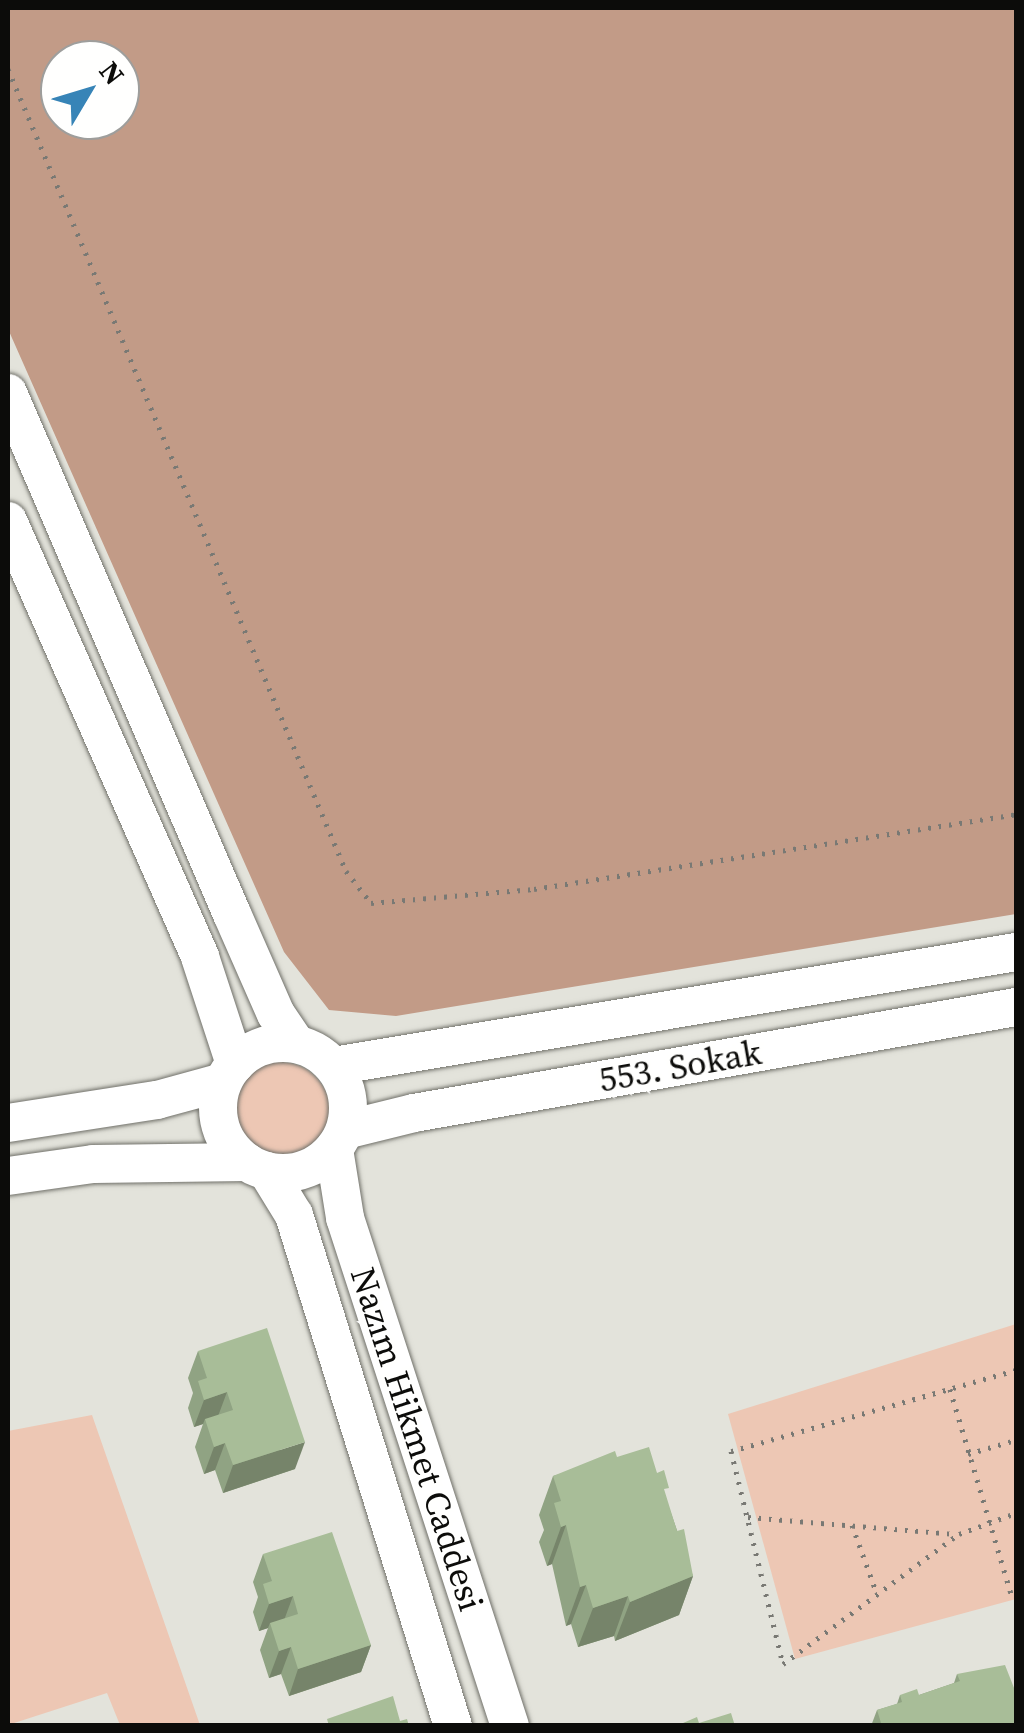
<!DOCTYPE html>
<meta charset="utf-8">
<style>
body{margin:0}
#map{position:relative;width:1024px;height:1733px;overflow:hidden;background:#e3e3db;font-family:"Source Serif 4",serif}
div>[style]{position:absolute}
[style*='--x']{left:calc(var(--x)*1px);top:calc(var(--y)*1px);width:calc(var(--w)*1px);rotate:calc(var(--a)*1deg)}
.green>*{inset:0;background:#edc7b4}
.round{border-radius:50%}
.forest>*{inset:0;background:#c29b87}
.path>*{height:5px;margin-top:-2.5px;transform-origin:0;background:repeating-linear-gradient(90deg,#797974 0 2.5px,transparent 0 10.5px)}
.roads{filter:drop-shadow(0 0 2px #707069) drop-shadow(0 0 2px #707069)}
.secondary>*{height:38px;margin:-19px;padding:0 19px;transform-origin:19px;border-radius:19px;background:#fff}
.secondary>.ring{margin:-19px;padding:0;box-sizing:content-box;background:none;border:38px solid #fff;border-radius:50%}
.wall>*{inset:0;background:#90a383}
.shaded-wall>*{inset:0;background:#76846a}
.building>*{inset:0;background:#a8bd98}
span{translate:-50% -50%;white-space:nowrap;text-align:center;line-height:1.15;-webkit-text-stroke:8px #fffffe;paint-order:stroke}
.street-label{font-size:35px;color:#0c0c0a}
.frame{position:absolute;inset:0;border:10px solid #0c0c0a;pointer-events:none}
.north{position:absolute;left:40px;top:40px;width:100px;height:100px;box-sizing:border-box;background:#fffffe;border:2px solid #9e9e9c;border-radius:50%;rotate:52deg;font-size:28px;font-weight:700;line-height:40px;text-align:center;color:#0c0c0a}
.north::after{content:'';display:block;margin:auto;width:35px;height:45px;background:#3784b7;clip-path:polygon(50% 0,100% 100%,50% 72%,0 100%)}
</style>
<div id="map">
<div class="green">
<i class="round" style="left:230px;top:1062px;width:100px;height:100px"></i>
<i style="clip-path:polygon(1016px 1324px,1016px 1599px,795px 1659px,728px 1414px)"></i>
<i style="clip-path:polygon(92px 1415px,200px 1725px,120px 1725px,107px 1693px,8px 1725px,8px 1431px)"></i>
</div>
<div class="forest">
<i style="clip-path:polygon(evenodd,8px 8px,1016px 8px,1016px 914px,396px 1016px,329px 1010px,284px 952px,8px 329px,8px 8px,60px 60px,120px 60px,120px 120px,60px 120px,60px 60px)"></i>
</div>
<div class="path">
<i style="--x:8;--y:69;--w:870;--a:67.15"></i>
<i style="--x:346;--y:871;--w:41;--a:52"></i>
<i style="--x:371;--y:903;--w:164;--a:-4.9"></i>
<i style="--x:534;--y:889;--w:488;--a:-8.8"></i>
<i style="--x:1016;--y:1370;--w:296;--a:164.1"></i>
<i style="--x:731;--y:1451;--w:219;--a:76.3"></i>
<i style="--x:783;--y:1664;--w:219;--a:-36.5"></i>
<i style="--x:959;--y:1534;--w:61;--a:-20.2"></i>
<i style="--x:950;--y:1389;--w:220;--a:73.4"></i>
<i style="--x:968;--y:1454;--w:50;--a:-16.3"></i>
<i style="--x:748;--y:1517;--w:209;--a:4.7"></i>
<i style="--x:852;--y:1525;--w:73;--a:70.1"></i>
</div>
<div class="roads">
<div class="secondary">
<i style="--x:8;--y:393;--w:567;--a:66.74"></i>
<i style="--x:232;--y:914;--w:109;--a:66.3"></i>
<i style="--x:276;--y:1014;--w:36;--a:56"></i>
<i style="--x:8;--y:521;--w:476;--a:66.2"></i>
<i style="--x:200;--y:957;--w:113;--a:71.9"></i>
<i class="ring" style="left:218px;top:1043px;width:92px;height:92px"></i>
<i style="--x:334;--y:1066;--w:691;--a:-9.49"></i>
<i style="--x:8;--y:1123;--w:151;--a:-8.8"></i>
<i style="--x:157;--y:1100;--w:68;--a:-15.3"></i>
<i style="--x:345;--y:1130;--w:71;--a:-13.8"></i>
<i style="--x:414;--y:1113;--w:611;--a:-9.99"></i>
<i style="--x:334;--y:1149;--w:70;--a:80.9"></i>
<i style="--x:345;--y:1218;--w:534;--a:72.01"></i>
<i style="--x:267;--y:1171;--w:52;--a:58.5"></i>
<i style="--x:294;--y:1215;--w:535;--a:72.72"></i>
<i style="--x:8;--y:1176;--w:86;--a:-8"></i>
<i style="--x:93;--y:1164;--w:154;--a:-0.7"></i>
</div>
</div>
<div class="wall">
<i style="clip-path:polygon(198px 1351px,295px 1469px,223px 1493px,215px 1470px,204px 1474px,195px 1447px,203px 1424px,194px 1427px,188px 1408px,193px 1393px,188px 1378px)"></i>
<i style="clip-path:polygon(617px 1457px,657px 1473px,693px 1576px,679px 1615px,615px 1641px,614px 1636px,578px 1647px,571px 1624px,566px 1626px,552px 1564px,547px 1566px,539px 1542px,544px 1530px,539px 1515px,553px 1476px)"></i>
<i style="clip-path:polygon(263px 1554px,371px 1645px,361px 1672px,289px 1696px,281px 1674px,269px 1678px,260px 1650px,268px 1628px,259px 1631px,253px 1612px,258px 1597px,253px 1582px)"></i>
<i style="clip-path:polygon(957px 1674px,1016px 1726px,871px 1726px,877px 1710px,897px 1704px,900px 1695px,919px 1695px,954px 1683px)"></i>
</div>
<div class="shaded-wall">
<i style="clip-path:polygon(227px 1392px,217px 1419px,205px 1419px,203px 1424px,194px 1427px,204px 1400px)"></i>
<i style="clip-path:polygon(305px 1442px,295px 1469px,223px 1493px,233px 1465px)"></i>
<i style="clip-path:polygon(225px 1443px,215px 1470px,204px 1474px,214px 1447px)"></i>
<i style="clip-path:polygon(566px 1525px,552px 1564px,547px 1566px,561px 1527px)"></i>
<i style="clip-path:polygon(693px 1576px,679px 1615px,615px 1641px,630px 1602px)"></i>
<i style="clip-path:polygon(586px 1585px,571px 1624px,566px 1626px,580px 1587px)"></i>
<i style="clip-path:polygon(293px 1596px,283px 1623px,270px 1623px,268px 1628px,259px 1631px,269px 1604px)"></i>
<i style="clip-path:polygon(628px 1596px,614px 1636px,578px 1647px,593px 1608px)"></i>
<i style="clip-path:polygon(371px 1645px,361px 1672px,289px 1696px,298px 1669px)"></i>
<i style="clip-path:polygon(291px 1647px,281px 1674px,269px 1678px,279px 1651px)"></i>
</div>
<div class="building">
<i style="clip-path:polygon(267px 1328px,305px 1442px,233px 1465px,225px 1443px,214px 1447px,205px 1419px,233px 1410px,227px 1392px,204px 1400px,198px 1381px,207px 1378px,198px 1351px)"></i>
<i style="clip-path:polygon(649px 1447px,657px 1473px,664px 1470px,669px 1488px,664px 1489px,677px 1531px,684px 1529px,693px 1576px,630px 1602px,628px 1596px,593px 1608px,586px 1585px,580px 1587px,566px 1525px,561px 1527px,554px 1503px,561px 1501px,553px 1476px,615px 1451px,617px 1457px)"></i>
<i style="clip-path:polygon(332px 1532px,371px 1645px,298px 1669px,291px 1647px,279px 1651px,270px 1623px,298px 1614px,293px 1596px,269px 1604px,263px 1584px,272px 1581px,263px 1554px)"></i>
<i style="clip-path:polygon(1005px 1665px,1016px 1693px,1016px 1726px,882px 1726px,877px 1710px,902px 1702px,900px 1695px,917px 1689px,919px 1695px,960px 1681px,957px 1674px)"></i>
<i style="clip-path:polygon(393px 1696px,400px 1721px,407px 1719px,409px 1726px,329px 1726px,327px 1719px)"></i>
<i style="clip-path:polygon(731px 1713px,735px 1726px,676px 1726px,697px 1717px,699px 1723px)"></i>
</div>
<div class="street-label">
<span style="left:680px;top:1066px;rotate:-10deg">553. Sokak</span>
<span style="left:417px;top:1439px;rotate:72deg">Nazım Hikmet Caddesi</span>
</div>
<div class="frame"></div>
<div class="north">N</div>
</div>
